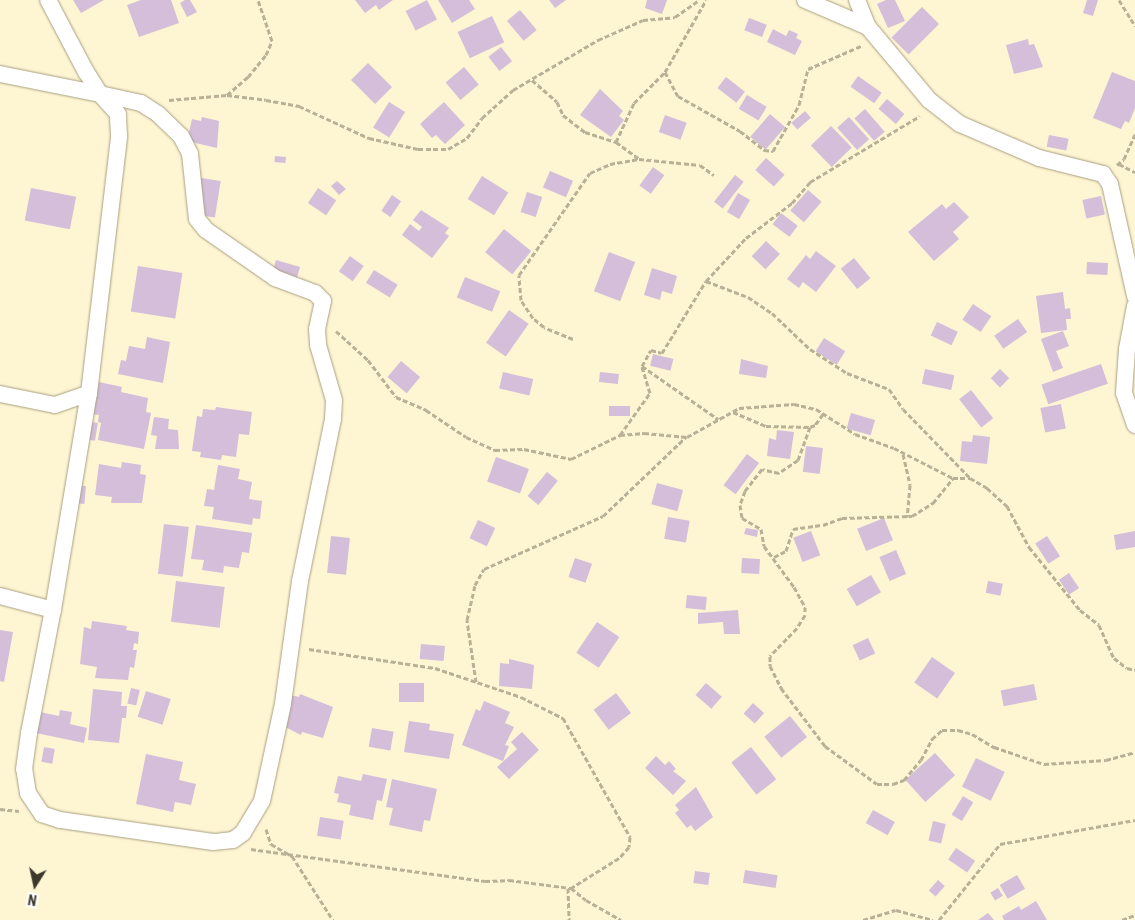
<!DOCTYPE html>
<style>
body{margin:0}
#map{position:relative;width:1135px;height:920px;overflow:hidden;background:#fef5d3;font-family:"Roboto Condensed",sans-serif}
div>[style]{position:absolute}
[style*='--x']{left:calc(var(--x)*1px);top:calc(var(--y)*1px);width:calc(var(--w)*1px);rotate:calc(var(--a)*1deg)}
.building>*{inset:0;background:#d4beda;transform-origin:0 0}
.path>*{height:3px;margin-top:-1.5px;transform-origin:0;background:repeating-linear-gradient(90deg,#b8b196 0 5px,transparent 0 7.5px)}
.roads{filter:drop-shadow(0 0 1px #a89f80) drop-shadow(0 0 1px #a89f80)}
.street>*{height:16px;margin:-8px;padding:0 8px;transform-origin:8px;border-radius:8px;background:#fff}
span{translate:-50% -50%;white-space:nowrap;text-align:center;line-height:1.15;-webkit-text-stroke:4.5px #fff;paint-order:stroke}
.north{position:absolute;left:10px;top:860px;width:50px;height:50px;-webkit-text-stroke:4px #fff;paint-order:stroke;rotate:190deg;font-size:14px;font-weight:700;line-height:20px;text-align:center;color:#3c392c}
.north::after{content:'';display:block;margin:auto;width:18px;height:22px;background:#3c392c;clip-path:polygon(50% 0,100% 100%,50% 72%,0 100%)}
</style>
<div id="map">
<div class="building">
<i style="clip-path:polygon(73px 0,104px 0,81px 13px)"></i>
<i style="clip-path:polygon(141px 0,171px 0,179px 23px,139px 37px,127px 5px)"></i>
<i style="clip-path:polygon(185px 0,190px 0,197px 12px,187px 17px,180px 3px)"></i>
<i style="clip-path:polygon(355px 0,393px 0,379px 10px,376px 5px,365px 13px)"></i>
<i style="left:427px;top:0;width:22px;height:24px;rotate:63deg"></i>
<i style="clip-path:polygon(438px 0,469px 0,475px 9px,452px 23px)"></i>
<i style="clip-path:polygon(549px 0,566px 0,555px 8px)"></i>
<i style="clip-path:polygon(647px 0,667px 0,662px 14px,645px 8px)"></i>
<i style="clip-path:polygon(886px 0,895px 0,905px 21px,888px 28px,877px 4px)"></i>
<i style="clip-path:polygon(1087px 0,1098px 0,1093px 16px,1083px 13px)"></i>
<i style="left:922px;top:7px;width:24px;height:43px;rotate:45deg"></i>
<i style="left:520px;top:10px;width:26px;height:17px;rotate:50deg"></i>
<i style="left:492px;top:16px;width:29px;height:38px;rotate:65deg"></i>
<i style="left:749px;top:18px;width:19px;height:13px;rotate:21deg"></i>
<i style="clip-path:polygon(773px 29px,786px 36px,789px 30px,798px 34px,796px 38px,802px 41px,795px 55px,767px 42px)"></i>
<i style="clip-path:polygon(1028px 39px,1029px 45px,1034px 44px,1043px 67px,1014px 74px,1006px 45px)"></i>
<i style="left:501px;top:47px;width:18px;height:16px;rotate:52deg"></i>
<i style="left:368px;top:63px;width:34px;height:24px;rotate:45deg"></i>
<i style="left:464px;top:67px;width:23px;height:24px;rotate:50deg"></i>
<i style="clip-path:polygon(1112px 72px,1135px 81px,1135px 108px,1129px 123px,1125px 121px,1121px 129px,1093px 118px)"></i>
<i style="left:858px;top:76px;width:29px;height:13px;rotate:35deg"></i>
<i style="left:726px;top:77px;width:24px;height:14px;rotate:38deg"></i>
<i style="clip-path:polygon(600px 89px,623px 111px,619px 116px,624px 120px,611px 137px,580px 115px)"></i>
<i style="left:747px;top:95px;width:23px;height:16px;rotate:31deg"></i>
<i style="left:887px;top:99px;width:23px;height:13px;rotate:41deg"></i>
<i style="left:389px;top:102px;width:19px;height:30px;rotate:32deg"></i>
<i style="clip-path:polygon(444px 102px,465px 125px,445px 144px,436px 135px,432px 138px,420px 124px)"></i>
<i style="left:865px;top:109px;width:30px;height:14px;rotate:49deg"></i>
<i style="left:805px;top:111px;width:9px;height:18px;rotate:49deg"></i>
<i style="left:770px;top:114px;width:20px;height:30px;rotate:41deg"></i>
<i style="left:665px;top:115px;width:23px;height:18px;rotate:20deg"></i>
<i style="clip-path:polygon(202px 117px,219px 121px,217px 148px,187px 141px,192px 119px,201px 121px)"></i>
<i style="left:849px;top:117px;width:30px;height:16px;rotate:48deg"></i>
<i style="left:831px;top:126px;width:30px;height:28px;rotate:46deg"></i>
<i style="left:1049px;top:135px;width:20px;height:12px;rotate:11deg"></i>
<i style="left:275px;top:156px;width:11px;height:6px;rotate:5deg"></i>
<i style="left:766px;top:158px;width:25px;height:16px;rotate:42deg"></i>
<i style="left:653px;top:167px;width:14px;height:23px;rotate:36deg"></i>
<i style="left:550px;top:171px;width:25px;height:18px;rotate:23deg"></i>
<i style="left:735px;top:175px;width:11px;height:34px;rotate:38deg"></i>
<i style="left:482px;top:176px;width:31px;height:27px;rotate:32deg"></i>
<i style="left:195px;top:177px;width:26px;height:37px;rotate:9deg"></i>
<i style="clip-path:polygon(337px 181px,346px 189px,339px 195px,331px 186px)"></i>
<i style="left:31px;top:188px;width:46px;height:33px;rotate:11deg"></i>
<i style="left:318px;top:188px;width:22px;height:18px;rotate:34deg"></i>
<i style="left:808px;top:190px;width:18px;height:27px;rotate:41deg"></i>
<i style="left:527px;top:192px;width:16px;height:21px;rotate:18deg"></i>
<i style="left:738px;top:193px;width:14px;height:22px;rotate:30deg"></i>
<i style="left:392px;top:195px;width:11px;height:19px;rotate:34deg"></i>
<i style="left:1101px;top:196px;width:19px;height:19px;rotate:78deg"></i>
<i style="clip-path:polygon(954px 202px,969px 217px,953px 232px,959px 239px,934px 261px,908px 232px,942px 204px,946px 209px)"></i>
<i style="clip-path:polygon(421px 210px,449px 228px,445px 233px,449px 236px,432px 258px,402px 235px,410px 224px,419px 231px,422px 227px,413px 220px)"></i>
<i style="left:781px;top:213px;width:21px;height:14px;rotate:37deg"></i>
<i style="left:504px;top:229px;width:35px;height:30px;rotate:39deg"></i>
<i style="left:766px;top:241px;width:19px;height:21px;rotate:43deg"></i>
<i style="clip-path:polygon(816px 251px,836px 266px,816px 292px,803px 282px,799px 288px,787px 279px,806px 255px,810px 259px)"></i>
<i style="left:609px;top:252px;width:28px;height:42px;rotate:21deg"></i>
<i style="left:350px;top:256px;width:17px;height:19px;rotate:36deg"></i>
<i style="left:854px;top:258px;width:26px;height:17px;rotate:51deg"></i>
<i style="left:276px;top:260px;width:25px;height:14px;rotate:16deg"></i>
<i style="left:1087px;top:262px;width:21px;height:12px;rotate:3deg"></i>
<i style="left:138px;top:266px;width:45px;height:46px;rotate:9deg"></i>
<i style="clip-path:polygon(652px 268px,677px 276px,672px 294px,662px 291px,660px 300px,644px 295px)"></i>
<i style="left:374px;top:270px;width:28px;height:15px;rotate:32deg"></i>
<i style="left:465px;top:277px;width:38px;height:22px;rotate:22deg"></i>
<i style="clip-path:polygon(1063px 292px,1065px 309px,1070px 308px,1071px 319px,1066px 319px,1067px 330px,1041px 333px,1036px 296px)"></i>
<i style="left:973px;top:304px;width:22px;height:19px;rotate:34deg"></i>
<i style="left:509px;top:310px;width:24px;height:40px;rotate:35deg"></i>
<i style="left:1018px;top:319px;width:16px;height:29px;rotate:55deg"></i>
<i style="left:937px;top:322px;width:23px;height:15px;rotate:25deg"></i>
<i style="clip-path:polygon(1063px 331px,1069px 346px,1056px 351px,1063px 368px,1053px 372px,1041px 339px)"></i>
<i style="clip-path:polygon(147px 337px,170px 342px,163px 383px,118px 374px,121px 360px,126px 361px,129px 346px,145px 349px)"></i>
<i style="left:824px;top:338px;width:25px;height:16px;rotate:32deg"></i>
<i style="left:653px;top:354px;width:21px;height:12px;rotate:14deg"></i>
<i style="clip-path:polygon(741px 359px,768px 366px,766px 378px,739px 374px)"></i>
<i style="left:401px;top:361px;width:25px;height:21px;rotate:40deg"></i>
<i style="left:1101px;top:364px;width:21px;height:63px;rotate:71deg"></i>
<i style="left:925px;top:369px;width:30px;height:15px;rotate:12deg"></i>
<i style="left:1000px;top:369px;width:13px;height:13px;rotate:45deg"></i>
<i style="left:503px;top:372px;width:31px;height:17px;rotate:13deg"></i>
<i style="left:600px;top:372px;width:19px;height:10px;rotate:6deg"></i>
<i style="clip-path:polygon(99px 382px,122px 387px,121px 392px,148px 398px,146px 412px,151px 413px,144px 449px,98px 440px,101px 423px,98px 422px,99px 415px,93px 414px)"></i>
<i style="left:971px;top:390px;width:36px;height:15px;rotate:52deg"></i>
<i style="left:1061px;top:404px;width:25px;height:21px;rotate:79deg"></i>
<i style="left:609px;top:406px;width:21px;height:10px"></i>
<i style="clip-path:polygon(216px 407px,252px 412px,249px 435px,239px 434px,236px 457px,222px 455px,221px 460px,200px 457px,201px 452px,192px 451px,197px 416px,202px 417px,203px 409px,215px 410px)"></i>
<i style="left:851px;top:413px;width:25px;height:16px;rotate:16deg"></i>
<i style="clip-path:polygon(154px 417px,169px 419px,168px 429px,178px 430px,179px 449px,155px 449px,157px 436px,151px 435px)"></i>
<i style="left:86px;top:421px;width:12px;height:18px;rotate:9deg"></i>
<i style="clip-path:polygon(777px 430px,794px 432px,790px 459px,767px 456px,769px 438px,776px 440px)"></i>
<i style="clip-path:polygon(973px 435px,990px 437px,987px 464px,960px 461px,962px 441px,972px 442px)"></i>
<i style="left:806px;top:446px;width:17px;height:26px;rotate:7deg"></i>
<i style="left:747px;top:454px;width:15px;height:39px;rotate:37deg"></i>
<i style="left:496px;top:457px;width:35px;height:26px;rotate:20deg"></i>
<i style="clip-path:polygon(122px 462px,141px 465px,140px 474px,146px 475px,142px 503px,111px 503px,112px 497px,95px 495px,99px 464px,121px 468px)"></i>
<i style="clip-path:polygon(218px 465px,240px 469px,238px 479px,252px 482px,249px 499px,262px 501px,260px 519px,253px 518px,252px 525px,212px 519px,214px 507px,204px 506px,207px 489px,214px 490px)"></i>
<i style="left:547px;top:472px;width:14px;height:31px;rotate:39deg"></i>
<i style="left:657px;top:483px;width:27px;height:22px;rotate:15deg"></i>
<i style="left:75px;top:485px;width:11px;height:18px;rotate:5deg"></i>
<i style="left:668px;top:517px;width:22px;height:22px;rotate:10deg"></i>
<i style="left:884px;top:518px;width:24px;height:29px;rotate:68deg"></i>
<i style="left:478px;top:520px;width:19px;height:20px;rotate:25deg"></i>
<i style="left:164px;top:524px;width:25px;height:50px;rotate:7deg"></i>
<i style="clip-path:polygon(196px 525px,252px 533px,249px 553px,242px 552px,239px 568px,224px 566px,223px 573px,202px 570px,204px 560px,191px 559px)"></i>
<i style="clip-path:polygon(746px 528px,758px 530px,757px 537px,744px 534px)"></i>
<i style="left:811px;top:531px;width:26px;height:19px;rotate:69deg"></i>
<i style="clip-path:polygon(1135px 531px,1135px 547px,1116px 550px,1114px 535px)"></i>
<i style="left:331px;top:536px;width:19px;height:37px;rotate:6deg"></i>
<i style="left:1047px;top:536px;width:24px;height:14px;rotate:57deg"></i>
<i style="left:896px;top:550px;width:26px;height:18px;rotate:67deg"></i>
<i style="left:575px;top:558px;width:18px;height:20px;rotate:19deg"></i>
<i style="left:742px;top:558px;width:18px;height:15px;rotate:3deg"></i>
<i style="left:1069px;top:573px;width:18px;height:12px;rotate:56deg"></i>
<i style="left:871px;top:575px;width:20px;height:28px;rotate:60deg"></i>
<i style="left:176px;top:581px;width:49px;height:41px;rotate:7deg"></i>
<i style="left:988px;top:581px;width:15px;height:12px;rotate:11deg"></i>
<i style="left:687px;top:595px;width:20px;height:13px;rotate:6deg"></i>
<i style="clip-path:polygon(738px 610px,740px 634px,724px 634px,723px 622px,698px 624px,698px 613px)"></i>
<i style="clip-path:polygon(92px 621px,127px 626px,126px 630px,139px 632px,138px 644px,134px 643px,133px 650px,137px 650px,134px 668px,130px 667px,128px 680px,95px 678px,97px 667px,80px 664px,84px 627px,91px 629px)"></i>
<i style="left:597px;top:622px;width:27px;height:37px;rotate:34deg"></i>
<i style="clip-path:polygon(0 630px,13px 632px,4px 682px,0 681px)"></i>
<i style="left:868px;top:638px;width:17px;height:17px;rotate:65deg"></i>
<i style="left:421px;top:644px;width:24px;height:15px;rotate:5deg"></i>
<i style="left:932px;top:657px;width:28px;height:31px;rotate:35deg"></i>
<i style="clip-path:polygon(509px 659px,534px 665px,532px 689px,499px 686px,500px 663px,509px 664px)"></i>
<i style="left:399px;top:683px;width:25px;height:19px"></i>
<i style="left:706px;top:683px;width:21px;height:16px;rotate:41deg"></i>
<i style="left:1034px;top:684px;width:16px;height:34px;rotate:79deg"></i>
<i style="left:131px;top:688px;width:9px;height:16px;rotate:13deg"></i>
<i style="clip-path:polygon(93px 689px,122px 692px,121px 706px,127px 706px,126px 718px,122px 718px,119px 743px,88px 740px)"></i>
<i style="left:146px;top:691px;width:26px;height:27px;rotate:18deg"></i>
<i style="left:616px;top:693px;width:25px;height:28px;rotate:53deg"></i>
<i style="clip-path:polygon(300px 694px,333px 707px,323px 738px,302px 732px,301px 735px,281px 725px,290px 695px,299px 697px)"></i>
<i style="clip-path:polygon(484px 701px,510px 712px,505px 723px,514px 727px,505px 745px,509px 746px,503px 761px,462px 745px,476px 709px,480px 711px)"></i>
<i style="left:753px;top:703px;width:15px;height:14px;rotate:42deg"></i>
<i style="clip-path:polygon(60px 710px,72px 712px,70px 724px,87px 728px,84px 743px,36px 733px,40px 712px,59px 716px)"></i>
<i style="left:790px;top:716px;width:27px;height:33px;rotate:51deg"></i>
<i style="clip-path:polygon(409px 721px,430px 724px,429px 730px,454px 734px,449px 759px,404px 752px)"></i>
<i style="left:372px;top:728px;width:22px;height:19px;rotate:10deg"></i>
<i style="clip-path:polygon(522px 732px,539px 750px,509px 779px,497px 767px,517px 749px,511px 742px)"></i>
<i style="left:44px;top:747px;width:11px;height:15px;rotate:10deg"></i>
<i style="left:751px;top:747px;width:41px;height:25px;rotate:52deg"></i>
<i style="left:935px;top:753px;width:30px;height:40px;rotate:48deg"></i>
<i style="clip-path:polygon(146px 754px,183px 762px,179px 780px,196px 784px,191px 805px,175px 802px,173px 812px,136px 804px)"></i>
<i style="clip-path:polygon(656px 756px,665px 765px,669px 761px,676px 769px,673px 771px,686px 781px,673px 795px,645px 768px)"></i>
<i style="left:976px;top:758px;width:32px;height:32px;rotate:26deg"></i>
<i style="clip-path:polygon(363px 774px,387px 779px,382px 801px,377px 800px,373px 820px,349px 815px,351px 805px,337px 802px,339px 794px,334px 793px,338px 776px,361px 781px)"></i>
<i style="clip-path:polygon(392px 779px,437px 789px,430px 821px,424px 820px,422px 832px,389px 825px,393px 808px,386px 807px)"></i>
<i style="clip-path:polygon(696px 787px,713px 817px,695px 831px,691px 825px,687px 828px,675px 813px,679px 810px,675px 805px)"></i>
<i style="left:963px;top:796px;width:12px;height:22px;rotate:31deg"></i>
<i style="left:873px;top:810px;width:25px;height:15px;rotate:29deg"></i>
<i style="left:320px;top:817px;width:24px;height:19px;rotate:9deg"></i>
<i style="left:933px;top:821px;width:13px;height:20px;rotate:13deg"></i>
<i style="left:956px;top:848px;width:23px;height:14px;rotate:34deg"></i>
<i style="left:745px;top:870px;width:33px;height:13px;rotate:9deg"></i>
<i style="left:695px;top:871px;width:15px;height:12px;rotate:8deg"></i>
<i style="left:1017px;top:875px;width:16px;height:20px;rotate:60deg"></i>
<i style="left:938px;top:880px;width:9px;height:14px;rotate:41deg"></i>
<i style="left:998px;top:888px;width:9px;height:9px;rotate:58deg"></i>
<i style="clip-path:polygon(1036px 901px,1047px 920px,1004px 920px,1002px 916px,1019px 906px,1021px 910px)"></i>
<i style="clip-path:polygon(988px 913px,994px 920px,978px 920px)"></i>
</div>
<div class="path">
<i style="--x:1119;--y:0;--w:31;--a:58"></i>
<i style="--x:665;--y:72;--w:27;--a:62"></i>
<i style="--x:678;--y:96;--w:71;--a:29.4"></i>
<i style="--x:740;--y:131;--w:31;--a:38"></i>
<i style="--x:764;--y:150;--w:9;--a:6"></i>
<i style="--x:773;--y:151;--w:53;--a:-60.5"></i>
<i style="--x:799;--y:105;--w:37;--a:-76"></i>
<i style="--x:808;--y:69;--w:58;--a:-23.5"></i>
<i style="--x:532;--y:80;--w:33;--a:41"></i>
<i style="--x:557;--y:102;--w:14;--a:65"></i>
<i style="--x:563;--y:115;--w:28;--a:38"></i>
<i style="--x:585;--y:132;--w:33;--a:18"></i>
<i style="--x:616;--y:142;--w:29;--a:36"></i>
<i style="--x:639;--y:159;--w:61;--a:5.6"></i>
<i style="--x:700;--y:165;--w:17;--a:36"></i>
<i style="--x:227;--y:95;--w:28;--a:-41"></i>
<i style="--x:248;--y:77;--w:28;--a:-51"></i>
<i style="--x:266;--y:55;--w:15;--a:-67"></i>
<i style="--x:272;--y:41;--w:43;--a:-108.9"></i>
<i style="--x:169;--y:100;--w:58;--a:-4.9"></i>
<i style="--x:227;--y:95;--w:39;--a:7"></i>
<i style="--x:266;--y:100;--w:34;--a:10"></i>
<i style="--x:299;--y:106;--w:77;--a:24.6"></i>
<i style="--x:369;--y:138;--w:50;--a:12.7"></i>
<i style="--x:418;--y:149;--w:30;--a:0"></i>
<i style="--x:448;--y:149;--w:22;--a:-30"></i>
<i style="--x:467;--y:138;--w:25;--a:-53"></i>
<i style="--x:482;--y:118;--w:42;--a:-42.1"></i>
<i style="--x:513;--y:90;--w:99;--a:-30.5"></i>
<i style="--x:598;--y:40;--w:49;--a:-24"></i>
<i style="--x:643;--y:20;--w:32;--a:-5"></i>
<i style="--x:675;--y:17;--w:29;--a:-35"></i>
<i style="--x:616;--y:142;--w:43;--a:-65.2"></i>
<i style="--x:634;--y:103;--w:44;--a:-45"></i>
<i style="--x:665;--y:72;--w:83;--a:-60.3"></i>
<i style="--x:1119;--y:164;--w:18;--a:27"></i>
<i style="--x:1117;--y:165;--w:9;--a:-41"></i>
<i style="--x:1124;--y:159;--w:27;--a:-66"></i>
<i style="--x:706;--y:281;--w:45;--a:20.9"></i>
<i style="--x:748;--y:297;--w:29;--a:34"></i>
<i style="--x:772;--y:313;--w:52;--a:43.5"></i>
<i style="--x:810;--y:349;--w:44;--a:33"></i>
<i style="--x:847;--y:373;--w:45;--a:20.9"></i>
<i style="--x:889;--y:389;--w:24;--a:55"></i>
<i style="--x:903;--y:409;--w:96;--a:45.8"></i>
<i style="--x:336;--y:331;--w:43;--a:42.2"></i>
<i style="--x:368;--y:360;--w:46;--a:52.9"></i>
<i style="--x:396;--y:397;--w:33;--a:23"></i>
<i style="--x:426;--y:410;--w:48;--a:34"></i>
<i style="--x:466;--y:437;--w:32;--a:24"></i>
<i style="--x:495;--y:450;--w:29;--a:-2"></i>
<i style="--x:524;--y:449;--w:48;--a:12"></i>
<i style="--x:571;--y:459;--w:55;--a:-26.1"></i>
<i style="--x:620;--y:435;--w:24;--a:-5"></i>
<i style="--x:644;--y:433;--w:43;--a:5.3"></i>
<i style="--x:687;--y:437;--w:60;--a:-29.1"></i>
<i style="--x:739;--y:408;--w:55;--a:-4.2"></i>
<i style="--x:794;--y:404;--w:23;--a:13"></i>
<i style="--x:816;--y:409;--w:46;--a:32.7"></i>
<i style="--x:855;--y:434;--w:41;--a:19.7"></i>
<i style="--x:894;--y:448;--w:66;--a:27"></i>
<i style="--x:953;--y:478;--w:17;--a:0"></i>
<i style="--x:970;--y:478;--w:20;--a:30"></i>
<i style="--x:987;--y:488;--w:27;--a:42"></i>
<i style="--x:1007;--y:506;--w:47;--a:61.8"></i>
<i style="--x:1029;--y:547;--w:81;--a:51"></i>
<i style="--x:1080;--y:610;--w:24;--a:38"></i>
<i style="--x:1099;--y:625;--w:36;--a:66"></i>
<i style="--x:1114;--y:658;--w:16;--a:38"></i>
<i style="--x:1127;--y:668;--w:8;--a:14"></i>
<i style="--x:573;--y:339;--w:31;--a:-158"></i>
<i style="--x:544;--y:327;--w:14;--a:-141"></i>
<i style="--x:533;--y:318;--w:22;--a:-124"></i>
<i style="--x:521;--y:300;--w:25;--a:-95"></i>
<i style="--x:519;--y:275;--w:124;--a:-55.2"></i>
<i style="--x:590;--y:173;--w:22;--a:-24"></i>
<i style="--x:610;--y:164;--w:29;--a:-10"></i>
<i style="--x:642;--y:366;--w:93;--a:34.9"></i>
<i style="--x:733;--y:412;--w:36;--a:23"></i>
<i style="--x:766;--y:426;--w:44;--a:1.3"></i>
<i style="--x:823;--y:414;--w:14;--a:126"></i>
<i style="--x:815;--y:425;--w:5;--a:158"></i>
<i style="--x:810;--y:427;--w:35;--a:110"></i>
<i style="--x:798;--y:460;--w:23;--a:146"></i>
<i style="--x:779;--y:473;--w:17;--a:-167"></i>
<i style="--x:762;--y:469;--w:28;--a:128"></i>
<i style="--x:745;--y:491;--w:15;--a:110"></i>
<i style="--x:740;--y:505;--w:13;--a:81"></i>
<i style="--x:742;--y:518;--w:22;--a:30"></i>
<i style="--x:761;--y:529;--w:17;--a:80"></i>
<i style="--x:764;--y:546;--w:51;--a:53.8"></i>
<i style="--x:794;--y:587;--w:23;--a:61"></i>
<i style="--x:805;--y:607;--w:8;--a:90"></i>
<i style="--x:805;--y:615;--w:15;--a:122"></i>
<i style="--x:797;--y:628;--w:39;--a:134"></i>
<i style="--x:770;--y:656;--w:10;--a:90"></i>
<i style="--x:770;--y:666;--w:25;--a:63"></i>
<i style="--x:781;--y:688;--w:73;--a:52.8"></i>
<i style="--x:825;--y:746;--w:64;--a:36.2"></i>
<i style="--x:877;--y:784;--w:16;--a:0"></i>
<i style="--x:893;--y:784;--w:12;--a:-20"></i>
<i style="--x:904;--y:780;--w:26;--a:-50"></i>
<i style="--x:921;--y:760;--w:24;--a:-62"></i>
<i style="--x:932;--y:739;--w:13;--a:-42"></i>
<i style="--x:942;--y:730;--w:16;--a:0"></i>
<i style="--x:958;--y:730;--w:15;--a:16"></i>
<i style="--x:972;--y:734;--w:26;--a:31"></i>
<i style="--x:994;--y:747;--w:53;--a:18.8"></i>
<i style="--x:1044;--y:764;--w:62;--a:-3.7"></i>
<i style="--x:1106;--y:760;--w:30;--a:-15"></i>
<i style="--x:620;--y:435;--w:52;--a:-54.5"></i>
<i style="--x:650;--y:393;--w:28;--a:-107"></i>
<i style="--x:642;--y:366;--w:18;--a:-61"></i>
<i style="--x:651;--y:350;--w:11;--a:15"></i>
<i style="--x:662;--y:353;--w:84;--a:-58.6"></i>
<i style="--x:706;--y:281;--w:59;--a:-47.1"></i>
<i style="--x:746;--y:238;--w:58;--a:-37.3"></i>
<i style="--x:792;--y:203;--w:28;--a:-49"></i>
<i style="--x:810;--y:182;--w:128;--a:-31"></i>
<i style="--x:903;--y:454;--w:32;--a:77"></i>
<i style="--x:910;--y:485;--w:32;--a:95"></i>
<i style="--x:774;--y:557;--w:13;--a:-27"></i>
<i style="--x:786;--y:551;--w:23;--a:-72"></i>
<i style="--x:793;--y:529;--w:30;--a:-8"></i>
<i style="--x:823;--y:525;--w:20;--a:-20"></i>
<i style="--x:842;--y:518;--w:70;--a:-1.6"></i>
<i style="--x:912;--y:516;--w:25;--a:-32"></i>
<i style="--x:933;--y:503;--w:32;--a:-51"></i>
<i style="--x:309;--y:649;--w:127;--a:8.6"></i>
<i style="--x:435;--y:668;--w:91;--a:18.6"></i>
<i style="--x:521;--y:697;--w:47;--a:26.6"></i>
<i style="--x:563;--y:718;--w:137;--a:60.6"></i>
<i style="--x:630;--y:837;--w:10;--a:96"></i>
<i style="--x:629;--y:847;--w:15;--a:132"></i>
<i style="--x:619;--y:858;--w:57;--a:148"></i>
<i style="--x:476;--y:682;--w:63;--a:-98.3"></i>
<i style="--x:467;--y:620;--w:36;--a:-77"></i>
<i style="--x:475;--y:585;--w:18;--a:-61"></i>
<i style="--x:484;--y:569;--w:130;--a:-24"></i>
<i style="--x:603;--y:516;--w:115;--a:-43.6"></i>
<i style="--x:0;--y:809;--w:19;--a:6"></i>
<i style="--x:266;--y:829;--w:16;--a:72"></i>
<i style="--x:271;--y:844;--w:24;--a:30"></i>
<i style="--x:292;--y:856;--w:76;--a:57.4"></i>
<i style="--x:251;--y:849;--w:236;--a:7.8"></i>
<i style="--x:485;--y:881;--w:24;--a:-2"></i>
<i style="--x:509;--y:880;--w:63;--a:7.4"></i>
<i style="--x:571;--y:888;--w:19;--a:39"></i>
<i style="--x:586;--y:900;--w:40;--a:29.7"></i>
<i style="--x:568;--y:888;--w:32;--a:88"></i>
<i style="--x:863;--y:920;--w:34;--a:-17"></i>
<i style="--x:896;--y:910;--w:38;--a:15"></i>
<i style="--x:939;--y:920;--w:97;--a:-51.2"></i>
<i style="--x:1000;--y:844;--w:137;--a:-10.1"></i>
<i style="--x:1122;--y:920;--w:14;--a:-21"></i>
</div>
<div class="roads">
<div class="street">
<i style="--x:805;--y:0;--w:69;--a:23.2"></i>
<i style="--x:857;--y:0;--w:29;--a:68"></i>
<i style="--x:868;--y:27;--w:95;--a:50.1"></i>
<i style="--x:929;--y:100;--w:39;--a:38"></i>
<i style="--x:960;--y:124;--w:86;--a:23.3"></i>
<i style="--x:1039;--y:158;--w:66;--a:14"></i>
<i style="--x:1103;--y:174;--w:12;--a:55"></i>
<i style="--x:1110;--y:184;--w:115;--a:77.4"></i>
<i style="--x:0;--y:74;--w:102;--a:11.3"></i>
<i style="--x:100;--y:94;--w:42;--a:12.4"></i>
<i style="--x:141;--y:103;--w:20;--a:33"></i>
<i style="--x:158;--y:114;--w:32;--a:44"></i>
<i style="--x:181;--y:136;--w:20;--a:63"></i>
<i style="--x:190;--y:154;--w:65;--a:83.9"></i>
<i style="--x:197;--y:219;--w:14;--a:51"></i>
<i style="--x:206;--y:230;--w:84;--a:34.8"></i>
<i style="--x:275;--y:278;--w:43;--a:20.6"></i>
<i style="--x:315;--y:293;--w:11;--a:45"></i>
<i style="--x:323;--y:301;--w:29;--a:102"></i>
<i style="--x:317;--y:329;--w:16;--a:86"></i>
<i style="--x:318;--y:345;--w:57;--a:73.8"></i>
<i style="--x:334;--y:400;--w:19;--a:93"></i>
<i style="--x:333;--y:419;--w:165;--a:101.5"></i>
<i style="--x:300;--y:581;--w:124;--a:97.9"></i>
<i style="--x:283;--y:704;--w:99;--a:102.2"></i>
<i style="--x:262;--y:801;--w:37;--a:121"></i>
<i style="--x:243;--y:833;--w:12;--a:145"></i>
<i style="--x:233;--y:840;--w:20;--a:174"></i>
<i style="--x:213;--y:842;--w:155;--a:-171.8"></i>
<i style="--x:60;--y:820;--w:19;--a:-162"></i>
<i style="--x:42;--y:814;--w:25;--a:-124"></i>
<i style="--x:28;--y:793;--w:24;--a:-99"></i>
<i style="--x:24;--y:769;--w:36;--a:-82"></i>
<i style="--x:29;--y:733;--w:125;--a:-79"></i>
<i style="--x:53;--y:610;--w:220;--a:-80.6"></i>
<i style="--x:89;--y:393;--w:259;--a:-83.3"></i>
<i style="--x:119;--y:136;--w:22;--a:-93"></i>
<i style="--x:118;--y:114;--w:27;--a:-132"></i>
<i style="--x:100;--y:94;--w:26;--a:-122"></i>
<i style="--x:86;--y:72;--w:81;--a:-117.8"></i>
<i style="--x:1135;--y:306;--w:44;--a:100.5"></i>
<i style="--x:1127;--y:349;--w:44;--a:93.9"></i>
<i style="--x:1124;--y:393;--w:34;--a:71"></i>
<i style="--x:0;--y:394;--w:56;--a:11.3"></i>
<i style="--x:55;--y:405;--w:36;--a:-19"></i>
<i style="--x:0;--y:596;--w:55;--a:14.8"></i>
</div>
</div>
<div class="north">N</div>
</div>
